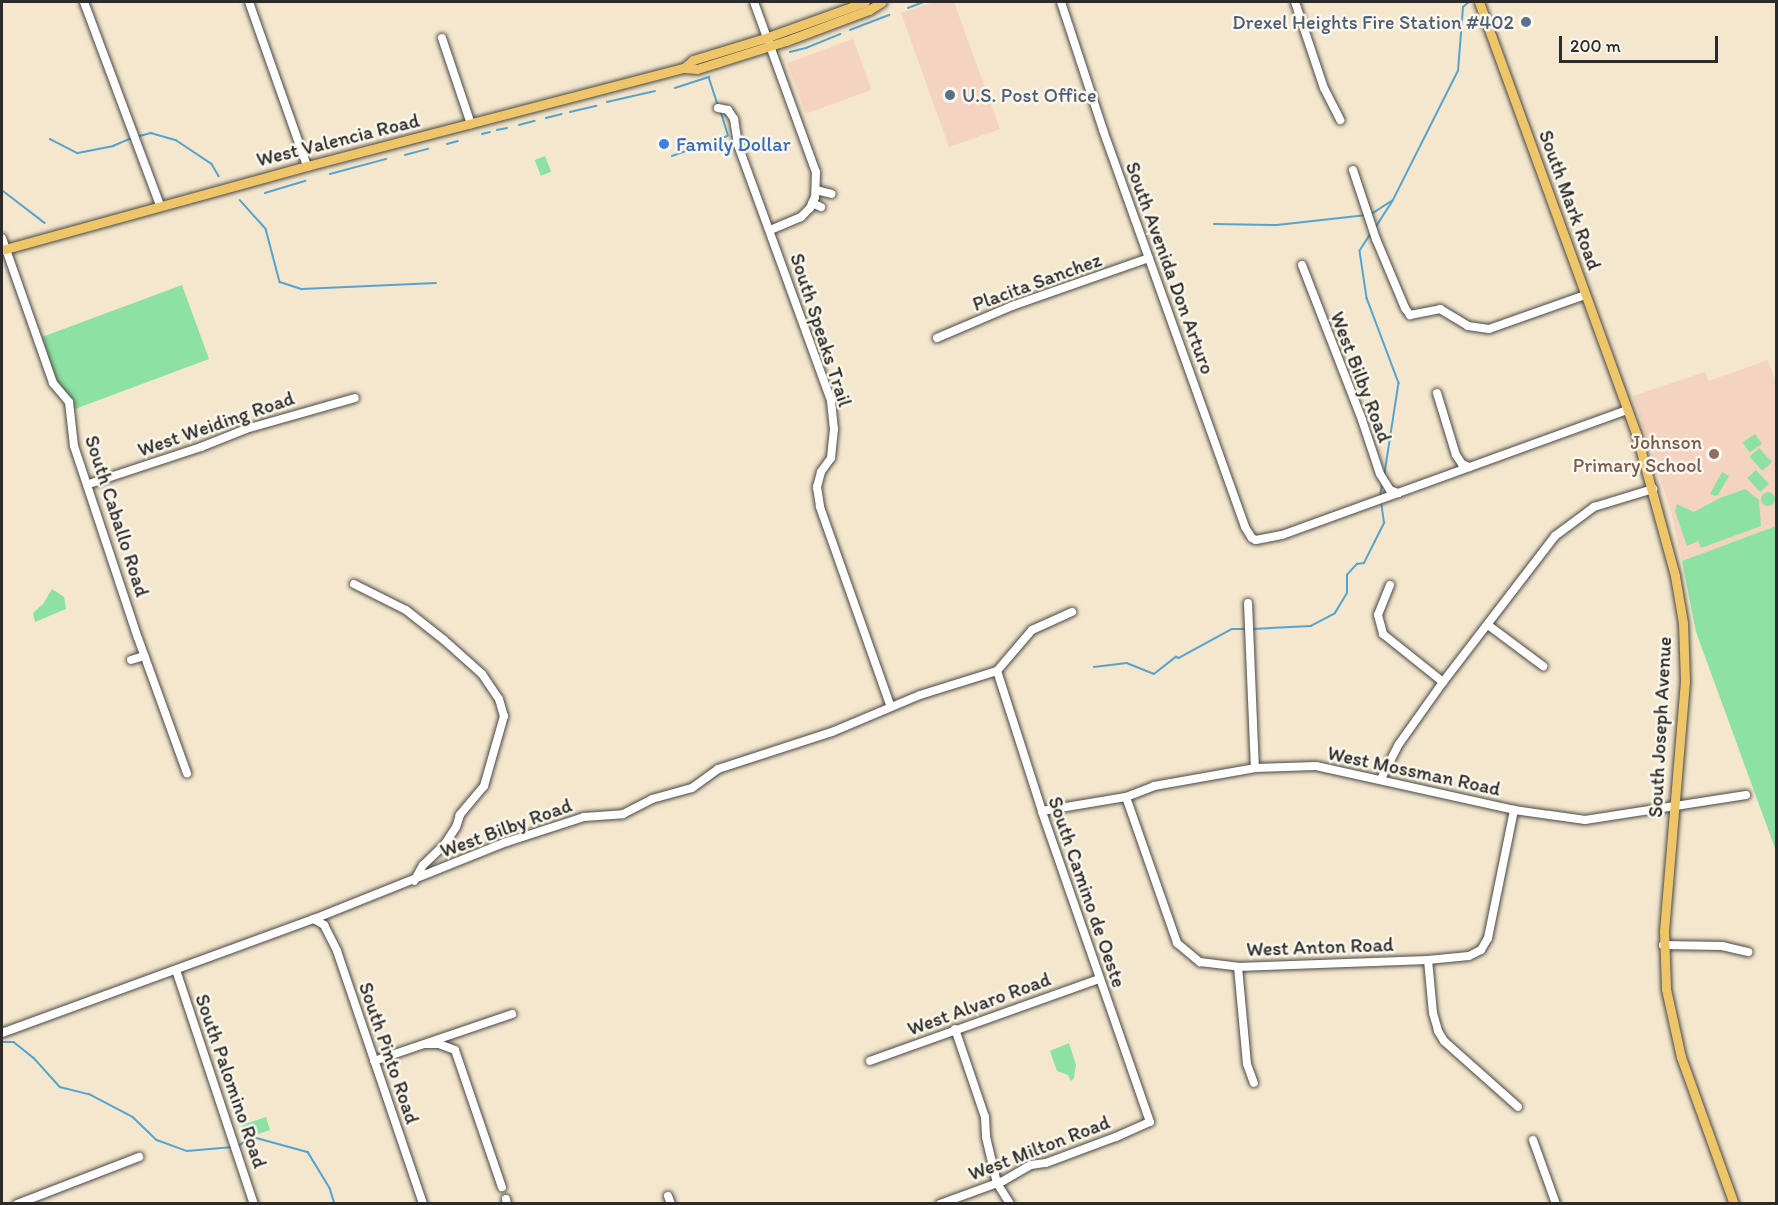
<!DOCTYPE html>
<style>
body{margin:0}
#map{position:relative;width:1778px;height:1205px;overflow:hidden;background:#f4e7ce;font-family:Itim,sans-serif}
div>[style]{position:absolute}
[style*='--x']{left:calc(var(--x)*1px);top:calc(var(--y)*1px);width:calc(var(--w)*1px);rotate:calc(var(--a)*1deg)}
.built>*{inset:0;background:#f4d3c0;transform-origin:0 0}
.green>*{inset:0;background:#8de1a2;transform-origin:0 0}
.round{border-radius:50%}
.stream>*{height:1.5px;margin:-0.75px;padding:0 0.75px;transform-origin:0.75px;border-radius:0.75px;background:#55a4cf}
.roads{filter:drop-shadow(0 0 2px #494743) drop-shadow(0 0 2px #494743)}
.minor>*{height:8px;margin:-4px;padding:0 4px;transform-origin:4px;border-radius:4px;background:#fff}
.major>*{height:9px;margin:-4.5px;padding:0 4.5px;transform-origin:4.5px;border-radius:4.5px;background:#eec569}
.dots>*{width:16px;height:16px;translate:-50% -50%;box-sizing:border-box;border:3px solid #fbf7ec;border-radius:50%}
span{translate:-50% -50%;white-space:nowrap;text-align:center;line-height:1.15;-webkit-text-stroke:5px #fbf7ec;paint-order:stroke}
.service-label{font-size:20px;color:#4e5e75}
.right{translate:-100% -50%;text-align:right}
.left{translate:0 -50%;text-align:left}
.street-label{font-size:20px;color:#2b2b2b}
.shop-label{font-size:20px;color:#366cbe}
.education-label{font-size:20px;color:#785e54}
.frame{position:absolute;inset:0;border:3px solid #2b2b2b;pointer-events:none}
.scale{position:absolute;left:1559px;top:36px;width:159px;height:27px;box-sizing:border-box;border:3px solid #2b2b2b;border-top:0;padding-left:8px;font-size:18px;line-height:21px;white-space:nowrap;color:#2b2b2b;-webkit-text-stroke:4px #fbf7ec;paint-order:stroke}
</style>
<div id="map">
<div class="built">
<i style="clip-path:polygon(934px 2px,954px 2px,1000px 129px,949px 147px,901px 13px)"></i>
<i style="left:853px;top:39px;width:54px;height:70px;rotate:70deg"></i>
<i style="clip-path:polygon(1768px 360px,1776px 382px,1776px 526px,1682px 561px,1671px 511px,1633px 396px,1705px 372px,1709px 381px)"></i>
</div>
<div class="green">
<i style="left:545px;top:156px;width:17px;height:11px;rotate:69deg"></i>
<i style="clip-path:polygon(182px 285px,209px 359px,75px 409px,57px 382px,42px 337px)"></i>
<i style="left:1755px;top:434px;width:12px;height:15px;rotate:55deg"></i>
<i style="left:1759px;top:448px;width:19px;height:13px;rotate:47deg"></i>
<i style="left:1756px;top:470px;width:19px;height:12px;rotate:47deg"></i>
<i style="clip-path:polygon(1722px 472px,1729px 476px,1718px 495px,1715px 496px,1710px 494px)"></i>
<i style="clip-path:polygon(1745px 489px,1759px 500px,1761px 526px,1701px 548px,1698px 541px,1687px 546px,1675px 511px,1677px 504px,1694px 512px,1720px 498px)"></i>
<i class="round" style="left:1761px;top:492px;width:14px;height:14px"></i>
<i style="clip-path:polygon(1776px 526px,1776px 851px,1696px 632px,1682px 561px)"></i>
<i style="clip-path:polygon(52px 589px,64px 597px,66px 609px,35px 622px,33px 613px,43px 604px)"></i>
<i style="clip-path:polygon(1069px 1043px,1076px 1065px,1074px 1078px,1071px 1081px,1068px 1075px,1057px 1071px,1050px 1051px)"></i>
<i style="clip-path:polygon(266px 1117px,270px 1130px,255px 1135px,252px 1132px,245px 1134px,242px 1125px)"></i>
</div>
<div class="stream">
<i style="--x:908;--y:8;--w:17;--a:-21"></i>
<i style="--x:850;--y:30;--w:42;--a:-21"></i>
<i style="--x:790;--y:52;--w:16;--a:-14"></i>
<i style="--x:806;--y:48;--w:37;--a:-22"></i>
<i style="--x:675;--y:88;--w:36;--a:-18"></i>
<i style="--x:709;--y:77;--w:28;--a:72"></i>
<i style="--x:607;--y:102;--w:49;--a:-12.9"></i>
<i style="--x:570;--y:112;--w:27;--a:-13"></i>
<i style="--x:546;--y:118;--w:16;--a:-14"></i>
<i style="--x:519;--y:125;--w:16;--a:-15"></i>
<i style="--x:497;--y:130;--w:10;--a:-11"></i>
<i style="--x:482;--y:134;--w:8;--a:-14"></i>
<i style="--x:136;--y:137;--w:16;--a:-15"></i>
<i style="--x:151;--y:133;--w:26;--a:16"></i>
<i style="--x:176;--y:140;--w:43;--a:33.7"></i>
<i style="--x:212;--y:164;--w:14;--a:60"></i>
<i style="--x:50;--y:139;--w:31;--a:27"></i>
<i style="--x:78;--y:153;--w:36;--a:-11"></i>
<i style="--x:113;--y:146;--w:21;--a:-23"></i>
<i style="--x:447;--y:144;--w:11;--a:-15"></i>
<i style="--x:405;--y:155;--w:24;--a:-15"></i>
<i style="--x:672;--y:156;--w:59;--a:-19.7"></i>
<i style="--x:728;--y:136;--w:24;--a:-107"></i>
<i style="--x:330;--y:174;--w:58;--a:-15"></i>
<i style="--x:2;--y:190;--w:54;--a:37.5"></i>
<i style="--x:265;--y:193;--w:42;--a:-16.7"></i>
<i style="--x:240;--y:200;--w:39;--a:48"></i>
<i style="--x:266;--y:229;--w:55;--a:75.2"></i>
<i style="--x:280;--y:282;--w:23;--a:18"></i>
<i style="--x:302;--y:289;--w:134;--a:-2.6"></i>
<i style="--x:1370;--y:215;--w:27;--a:-33"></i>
<i style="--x:1393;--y:200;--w:144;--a:-63.3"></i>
<i style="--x:1458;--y:71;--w:64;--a:-85.5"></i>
<i style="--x:1463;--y:7;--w:8;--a:-40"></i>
<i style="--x:1214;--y:224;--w:63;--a:0.9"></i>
<i style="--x:1277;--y:225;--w:90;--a:-6.4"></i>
<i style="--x:1375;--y:228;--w:33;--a:-57"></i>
<i style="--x:1371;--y:234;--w:20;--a:123"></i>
<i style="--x:1360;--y:251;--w:48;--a:81.5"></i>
<i style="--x:1367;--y:298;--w:91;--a:69.4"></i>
<i style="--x:1399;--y:383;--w:91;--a:98.8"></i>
<i style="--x:1380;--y:497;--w:13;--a:-81"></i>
<i style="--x:1253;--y:629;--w:58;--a:-3"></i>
<i style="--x:1311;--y:626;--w:27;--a:-28"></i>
<i style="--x:1335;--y:613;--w:23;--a:-59"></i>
<i style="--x:1347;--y:593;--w:18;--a:-90"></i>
<i style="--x:1347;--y:575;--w:15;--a:-48"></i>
<i style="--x:1357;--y:564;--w:7;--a:-8"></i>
<i style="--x:1364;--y:563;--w:45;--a:-63.4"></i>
<i style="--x:1384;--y:523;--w:21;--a:-98"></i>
<i style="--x:1094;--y:667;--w:33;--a:-7"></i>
<i style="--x:1127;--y:663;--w:29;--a:22"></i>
<i style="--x:1154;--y:674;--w:28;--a:-38"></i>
<i style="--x:1176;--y:657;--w:3;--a:18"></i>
<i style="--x:1179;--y:658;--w:60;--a:-28.7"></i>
<i style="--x:1232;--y:629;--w:13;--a:0"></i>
<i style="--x:2;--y:1042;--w:12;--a:0"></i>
<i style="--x:14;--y:1042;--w:26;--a:39"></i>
<i style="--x:34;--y:1058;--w:39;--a:48"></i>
<i style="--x:60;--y:1087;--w:30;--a:14"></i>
<i style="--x:89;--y:1094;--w:50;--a:27.6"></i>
<i style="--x:133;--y:1117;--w:33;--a:44"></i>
<i style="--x:157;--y:1140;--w:32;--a:20"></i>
<i style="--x:187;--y:1151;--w:46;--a:-5"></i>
<i style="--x:238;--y:1146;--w:17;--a:-31"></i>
<i style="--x:253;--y:1137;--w:57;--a:15.3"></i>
<i style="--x:308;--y:1152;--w:42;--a:58.6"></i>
<i style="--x:330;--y:1188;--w:17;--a:73"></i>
</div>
<div class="roads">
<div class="minor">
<i style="--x:84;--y:2;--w:217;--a:69.5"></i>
<i style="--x:249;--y:2;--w:174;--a:70.5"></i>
<i style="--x:754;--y:2;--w:181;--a:70"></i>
<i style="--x:816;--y:172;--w:25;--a:92"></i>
<i style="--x:815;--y:197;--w:12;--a:114"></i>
<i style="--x:810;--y:208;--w:13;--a:135"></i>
<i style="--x:801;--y:217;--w:34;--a:157"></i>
<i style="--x:1061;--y:2;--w:135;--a:71.8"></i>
<i style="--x:1103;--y:130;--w:422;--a:70.3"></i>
<i style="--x:1245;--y:527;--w:13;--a:58"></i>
<i style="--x:1252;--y:538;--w:4;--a:27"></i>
<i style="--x:1256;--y:540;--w:26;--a:-11"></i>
<i style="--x:1282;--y:535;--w:367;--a:-19.9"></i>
<i style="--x:1295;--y:2;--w:91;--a:71.4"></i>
<i style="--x:1324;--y:88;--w:36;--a:63"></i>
<i style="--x:442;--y:38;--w:91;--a:71.4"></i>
<i style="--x:718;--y:108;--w:10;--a:11"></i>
<i style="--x:728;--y:110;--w:11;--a:56"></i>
<i style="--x:734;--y:119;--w:26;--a:81"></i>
<i style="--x:738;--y:145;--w:272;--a:70"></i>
<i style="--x:831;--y:401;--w:28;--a:84"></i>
<i style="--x:834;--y:429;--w:29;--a:96"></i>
<i style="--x:831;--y:458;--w:17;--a:126"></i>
<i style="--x:821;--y:472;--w:16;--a:105"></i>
<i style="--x:817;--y:487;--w:20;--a:81"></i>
<i style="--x:820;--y:507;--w:212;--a:70.5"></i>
<i style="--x:1353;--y:170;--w:73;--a:71.6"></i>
<i style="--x:1376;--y:239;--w:75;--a:67.2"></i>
<i style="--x:1405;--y:308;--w:9;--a:54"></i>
<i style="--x:1410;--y:315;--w:31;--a:-11"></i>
<i style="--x:1440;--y:309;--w:33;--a:31"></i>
<i style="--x:1468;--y:326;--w:21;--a:8"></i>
<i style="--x:1489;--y:329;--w:102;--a:-19.5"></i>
<i style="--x:816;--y:190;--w:16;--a:14"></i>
<i style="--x:812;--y:203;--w:10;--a:24"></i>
<i style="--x:2;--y:238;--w:154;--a:70.6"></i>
<i style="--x:53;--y:383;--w:25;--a:50"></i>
<i style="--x:69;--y:402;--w:44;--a:83.5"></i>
<i style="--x:74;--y:446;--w:202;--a:71.6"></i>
<i style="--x:138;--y:638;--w:144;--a:70.1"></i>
<i style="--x:1302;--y:265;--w:166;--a:68.8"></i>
<i style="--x:1362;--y:420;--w:57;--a:71.6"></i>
<i style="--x:1380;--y:474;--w:19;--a:58"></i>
<i style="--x:1390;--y:490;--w:9;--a:21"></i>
<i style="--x:937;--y:338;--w:82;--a:-23.1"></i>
<i style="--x:1012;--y:306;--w:145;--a:-19.3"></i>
<i style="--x:1437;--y:393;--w:65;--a:73"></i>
<i style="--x:1456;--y:455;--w:11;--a:56"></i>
<i style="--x:1462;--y:464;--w:8;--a:23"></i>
<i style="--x:89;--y:484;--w:118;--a:-18.3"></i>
<i style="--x:201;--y:447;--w:48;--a:-21.8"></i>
<i style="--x:246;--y:429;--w:113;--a:-15.9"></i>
<i style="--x:354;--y:584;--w:58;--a:26.6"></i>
<i style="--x:406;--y:610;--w:48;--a:38.3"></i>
<i style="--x:444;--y:640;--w:51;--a:41.8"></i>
<i style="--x:482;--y:674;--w:30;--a:56"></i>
<i style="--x:499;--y:699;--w:18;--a:74"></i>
<i style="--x:504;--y:716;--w:73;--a:105.9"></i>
<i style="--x:484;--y:786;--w:38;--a:130"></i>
<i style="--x:460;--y:815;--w:13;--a:108"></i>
<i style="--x:456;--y:827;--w:20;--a:123"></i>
<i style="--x:445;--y:844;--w:30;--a:136"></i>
<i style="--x:423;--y:865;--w:18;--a:119"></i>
<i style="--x:1390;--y:585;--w:32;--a:112"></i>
<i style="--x:1378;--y:615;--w:20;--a:75"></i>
<i style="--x:1383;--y:634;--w:77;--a:38.7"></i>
<i style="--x:1248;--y:603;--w:165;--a:87.6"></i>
<i style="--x:1488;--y:625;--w:69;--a:36.7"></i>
<i style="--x:131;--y:660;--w:14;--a:-17"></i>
<i style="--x:1381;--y:779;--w:39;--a:-63"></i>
<i style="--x:1399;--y:744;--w:76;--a:-54.6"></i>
<i style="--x:1443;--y:682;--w:184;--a:-52.5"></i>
<i style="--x:1555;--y:536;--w:49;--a:-36.6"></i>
<i style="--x:1594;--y:507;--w:62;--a:-17"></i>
<i style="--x:1126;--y:797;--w:155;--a:70.7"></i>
<i style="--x:1177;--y:943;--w:30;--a:40"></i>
<i style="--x:1200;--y:962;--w:38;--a:7"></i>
<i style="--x:1238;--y:967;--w:190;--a:-2.1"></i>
<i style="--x:1428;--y:960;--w:41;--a:-5.6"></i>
<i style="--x:1469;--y:956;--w:13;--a:-27"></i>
<i style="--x:1481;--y:950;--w:14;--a:-60"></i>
<i style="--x:1488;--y:938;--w:131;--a:-78.5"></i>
<i style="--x:1042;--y:811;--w:85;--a:-9.5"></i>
<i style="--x:1126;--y:797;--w:30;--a:-21"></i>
<i style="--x:1154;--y:786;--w:103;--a:-10.1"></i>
<i style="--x:1255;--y:768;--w:61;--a:-1.9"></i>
<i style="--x:1316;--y:766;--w:203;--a:12.5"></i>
<i style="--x:1514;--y:810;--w:72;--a:8"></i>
<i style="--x:1585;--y:820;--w:163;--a:-8.8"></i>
<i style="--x:314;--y:919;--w:12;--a:31"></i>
<i style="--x:324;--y:925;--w:29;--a:63"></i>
<i style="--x:337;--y:951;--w:267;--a:71.2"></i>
<i style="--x:1663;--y:945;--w:59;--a:1"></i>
<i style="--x:1722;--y:946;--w:27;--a:13"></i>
<i style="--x:1428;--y:960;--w:53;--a:84.6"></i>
<i style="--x:1433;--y:1013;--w:19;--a:74"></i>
<i style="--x:1438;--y:1031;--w:12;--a:59"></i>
<i style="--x:1444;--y:1041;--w:99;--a:41.7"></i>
<i style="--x:1238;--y:967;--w:97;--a:84.7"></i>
<i style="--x:1247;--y:1064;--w:20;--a:70"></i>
<i style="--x:176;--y:970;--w:247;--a:71.6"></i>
<i style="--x:955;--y:1029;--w:93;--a:71.2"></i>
<i style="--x:985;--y:1117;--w:20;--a:87"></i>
<i style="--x:986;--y:1137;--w:47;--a:76.6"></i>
<i style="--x:997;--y:1183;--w:25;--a:58"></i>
<i style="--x:2;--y:1033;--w:332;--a:-20.1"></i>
<i style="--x:314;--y:919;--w:208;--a:-21.8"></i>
<i style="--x:507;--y:842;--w:81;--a:-18"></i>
<i style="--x:584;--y:817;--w:39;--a:-4"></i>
<i style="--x:623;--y:814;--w:33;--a:-27"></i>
<i style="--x:652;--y:799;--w:41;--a:-15.4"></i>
<i style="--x:692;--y:788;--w:32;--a:-36"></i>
<i style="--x:718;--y:769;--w:120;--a:-18"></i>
<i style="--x:832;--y:732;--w:95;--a:-22.8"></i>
<i style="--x:920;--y:695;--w:81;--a:-17.3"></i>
<i style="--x:997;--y:671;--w:54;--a:-49.5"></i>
<i style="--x:1032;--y:630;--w:44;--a:-24.2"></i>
<i style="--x:426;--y:1044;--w:13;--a:0"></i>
<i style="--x:439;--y:1044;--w:17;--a:21"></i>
<i style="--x:455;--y:1050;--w:145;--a:71.1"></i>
<i style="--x:374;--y:1061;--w:146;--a:-18.8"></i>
<i style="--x:870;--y:1061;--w:243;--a:-19.7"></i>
<i style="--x:1533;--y:1140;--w:68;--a:70.2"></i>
<i style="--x:668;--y:1196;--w:9;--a:69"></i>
<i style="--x:506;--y:1199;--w:5;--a:79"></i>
<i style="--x:17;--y:1204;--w:131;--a:-21.1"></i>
<i style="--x:940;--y:1204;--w:67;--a:-20.1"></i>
<i style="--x:1003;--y:1181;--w:32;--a:-30"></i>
<i style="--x:1031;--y:1165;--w:15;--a:-8"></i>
<i style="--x:1046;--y:1163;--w:75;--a:-20.4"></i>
<i style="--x:1116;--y:1137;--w:37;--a:-24"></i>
<i style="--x:1150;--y:1122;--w:329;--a:-109.2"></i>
<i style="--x:1042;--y:811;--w:147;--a:-107.8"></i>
</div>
<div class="major">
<i style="--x:1479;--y:2;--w:459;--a:70"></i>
<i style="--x:1636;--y:433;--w:148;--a:74.7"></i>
<i style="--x:1675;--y:576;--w:48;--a:80.3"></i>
<i style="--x:1683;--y:623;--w:58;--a:88"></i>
<i style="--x:1685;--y:681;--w:251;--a:94.8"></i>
<i style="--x:1664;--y:931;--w:58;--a:88"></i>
<i style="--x:1666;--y:989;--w:70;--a:77.6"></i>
<i style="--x:1681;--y:1057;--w:156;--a:70.2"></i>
<i style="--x:684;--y:68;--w:12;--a:-42"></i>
<i style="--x:693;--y:60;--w:78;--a:-17"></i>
<i style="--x:768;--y:37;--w:103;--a:-19.8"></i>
<i style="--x:2;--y:250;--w:316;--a:-15.4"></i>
<i style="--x:307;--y:166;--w:390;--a:-14.6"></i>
<i style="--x:684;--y:68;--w:13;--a:4"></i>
<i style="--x:697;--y:69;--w:93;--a:-17.5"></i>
<i style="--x:786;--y:41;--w:89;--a:-20.5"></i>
<i style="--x:869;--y:10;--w:15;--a:-32"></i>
</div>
</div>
<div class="dots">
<i style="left:1526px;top:22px;background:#5c6f8a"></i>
<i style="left:950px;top:95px;background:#5c6f8a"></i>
<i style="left:664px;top:144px;background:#3f7fe0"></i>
<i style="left:1714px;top:454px;background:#8d6e63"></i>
</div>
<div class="service-label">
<span class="right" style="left:1514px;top:22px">Drexel Heights Fire Station #402</span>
<span class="left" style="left:962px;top:95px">U.S. Post Office</span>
</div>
<div class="street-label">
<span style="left:338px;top:140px;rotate:-14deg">West Valencia Road</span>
<span style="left:1570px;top:200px;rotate:70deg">South Mark Road</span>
<span style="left:1170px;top:268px;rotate:70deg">South Avenida Don Arturo</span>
<span style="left:1037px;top:282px;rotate:-20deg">Placita Sanchez</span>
<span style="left:821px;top:330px;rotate:72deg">South Speaks Trail</span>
<span style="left:1361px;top:377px;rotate:69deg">West Bilby Road</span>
<span style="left:216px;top:424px;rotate:-19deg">West Weiding Road</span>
<span style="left:117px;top:516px;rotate:72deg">South Caballo Road</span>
<span style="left:1660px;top:727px;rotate:-87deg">South Joseph Avenue</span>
<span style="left:1414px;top:771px;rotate:12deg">West Mossman Road</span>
<span style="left:506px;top:828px;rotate:-20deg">West Bilby Road</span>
<span style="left:1087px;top:892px;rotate:71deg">South Camino de Oeste</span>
<span style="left:1320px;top:947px;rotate:-2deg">West Anton Road</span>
<span style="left:979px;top:1004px;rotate:-20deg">West Alvaro Road</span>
<span style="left:389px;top:1053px;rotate:71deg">South Pinto Road</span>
<span style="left:231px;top:1081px;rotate:71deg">South Palomino Road</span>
<span style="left:1039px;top:1148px;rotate:-21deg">West Milton Road</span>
</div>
<div class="shop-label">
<span class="left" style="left:676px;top:144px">Family Dollar</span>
</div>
<div class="education-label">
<span class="right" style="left:1702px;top:454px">Johnson<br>Primary School</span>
</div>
<div class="frame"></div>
<div class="scale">200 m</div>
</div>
